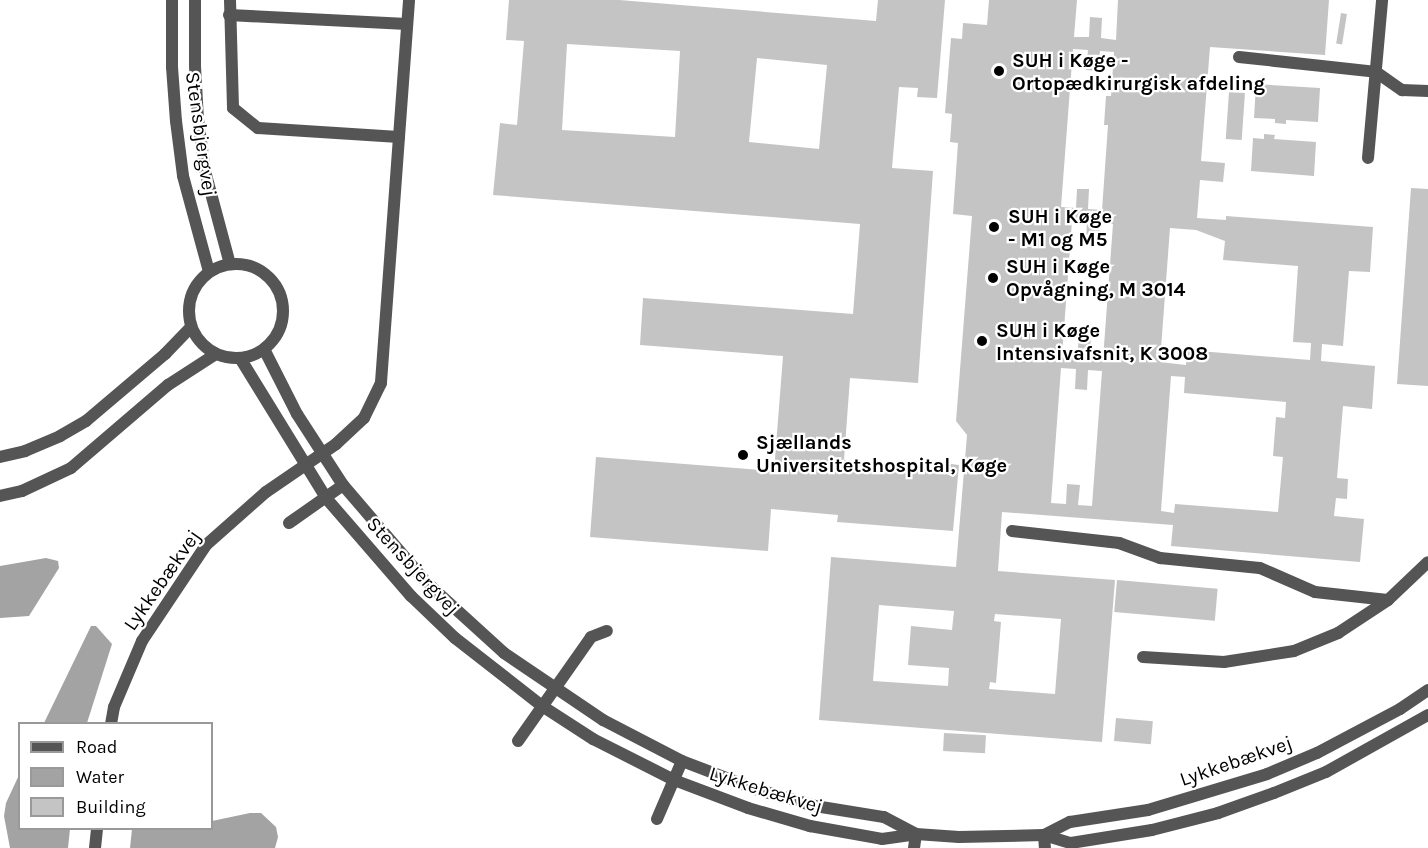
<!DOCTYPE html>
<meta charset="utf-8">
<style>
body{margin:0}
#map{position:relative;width:1428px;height:848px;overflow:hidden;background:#fff;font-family:Karla,sans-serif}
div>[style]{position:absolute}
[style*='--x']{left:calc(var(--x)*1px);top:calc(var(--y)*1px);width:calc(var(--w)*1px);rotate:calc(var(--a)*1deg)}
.water>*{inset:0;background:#a3a3a3}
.building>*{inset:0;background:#c4c4c4;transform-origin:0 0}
.lane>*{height:12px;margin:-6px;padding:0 6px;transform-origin:6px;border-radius:6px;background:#555}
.lane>.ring{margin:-6px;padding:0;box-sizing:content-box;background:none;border:12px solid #555;border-radius:50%}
.street>*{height:12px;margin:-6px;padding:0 6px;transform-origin:6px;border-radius:6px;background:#555}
.dots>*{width:16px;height:16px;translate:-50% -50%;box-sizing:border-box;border:3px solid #fff;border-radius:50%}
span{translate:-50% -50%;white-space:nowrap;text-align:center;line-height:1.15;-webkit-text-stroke:4.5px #fff;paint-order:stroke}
.poi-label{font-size:20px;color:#000;font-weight:700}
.left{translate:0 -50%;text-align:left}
.street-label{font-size:20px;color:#000}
.legend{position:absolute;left:18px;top:722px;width:195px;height:108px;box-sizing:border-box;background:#fff;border:2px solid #999;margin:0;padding:8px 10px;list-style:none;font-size:18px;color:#000}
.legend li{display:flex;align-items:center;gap:12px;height:30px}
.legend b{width:30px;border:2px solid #999}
</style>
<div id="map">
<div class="water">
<i style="clip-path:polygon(46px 558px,58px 561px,59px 568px,29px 616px,0 618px,0 566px)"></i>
<i style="clip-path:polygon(91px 626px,96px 626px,112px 644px,87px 723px,44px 723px)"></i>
<i style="clip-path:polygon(19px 775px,20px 828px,70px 829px,68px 848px,10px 848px,4px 816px,6px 803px)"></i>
<i style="clip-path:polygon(250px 813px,261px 813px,276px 827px,278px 837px,275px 848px,130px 848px,132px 829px,212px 828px,212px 821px)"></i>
</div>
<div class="building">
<i style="clip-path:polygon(evenodd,509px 0,619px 0,876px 21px,878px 0,945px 0,937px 98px,917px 97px,918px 88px,899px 87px,892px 168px,933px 171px,918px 383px,850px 378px,844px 460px,943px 468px,943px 463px,959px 465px,953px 531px,837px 522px,838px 515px,771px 509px,768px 551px,590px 537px,596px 457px,774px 471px,783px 356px,640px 345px,643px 298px,853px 314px,860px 224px,493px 195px,500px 123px,517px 125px,524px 41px,506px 40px,509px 0,567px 44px,680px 51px,675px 137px,562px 130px,567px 44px,509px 0,757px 58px,827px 65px,819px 149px,749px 142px,757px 58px)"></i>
<i style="clip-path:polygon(evenodd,989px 0,1077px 0,1074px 37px,1089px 37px,1090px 17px,1102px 18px,1101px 38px,1116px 40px,1118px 0,1329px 0,1325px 55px,1210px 47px,1201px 161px,1225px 163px,1223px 182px,1200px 180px,1197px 218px,1226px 220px,1226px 216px,1373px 227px,1370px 272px,1349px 271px,1343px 346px,1322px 344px,1321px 361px,1375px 366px,1372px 409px,1343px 406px,1337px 478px,1348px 479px,1347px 499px,1336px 498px,1334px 516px,1364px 519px,1360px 562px,1171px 546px,1173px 525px,1002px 512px,998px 571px,1115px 580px,1102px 742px,819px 720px,831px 557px,956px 567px,967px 435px,956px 421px,972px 216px,953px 214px,958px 143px,950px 142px,952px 114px,945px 113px,951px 38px,962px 39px,963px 23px,987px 25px,989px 0,1073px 49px,1088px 50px,1086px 70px,1098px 71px,1100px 51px,1114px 52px,1111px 96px,1106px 96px,1104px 125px,1108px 125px,1102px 210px,1088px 209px,1089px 189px,1077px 189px,1076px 208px,1061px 207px,1073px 49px,989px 0,1072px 221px,1087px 222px,1086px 242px,1098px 243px,1100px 223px,1113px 224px,1103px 359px,1089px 358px,1091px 338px,1079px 337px,1077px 357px,1062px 356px,1072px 221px,989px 0,1170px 228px,1196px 230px,1225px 241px,1223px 260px,1298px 266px,1293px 342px,1311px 343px,1310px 360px,1187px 350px,1186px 365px,1160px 362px,1170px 228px,989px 0,1061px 368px,1076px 369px,1075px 389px,1087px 390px,1088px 370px,1102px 371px,1092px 506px,1078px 505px,1080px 485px,1067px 484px,1066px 504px,1051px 503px,1061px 368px,989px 0,1171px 376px,1185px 377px,1184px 393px,1286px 402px,1285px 418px,1276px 417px,1273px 456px,1283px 457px,1278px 512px,1175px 504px,1174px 513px,1161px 511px,1171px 376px,989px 0,879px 605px,954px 611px,952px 630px,911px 626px,908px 665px,949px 668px,948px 686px,873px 681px,879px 605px,989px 0,995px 614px,1061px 619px,1055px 694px,989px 689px,990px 682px,996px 683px,1001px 622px,994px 621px,995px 614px)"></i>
<i style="left:1341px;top:13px;width:6px;height:31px;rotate:9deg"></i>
<i style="clip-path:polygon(1256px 84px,1320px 88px,1318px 122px,1286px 120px,1286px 124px,1275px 123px,1275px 119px,1254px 118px)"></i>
<i style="left:1229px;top:92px;width:16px;height:47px;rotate:4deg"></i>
<i style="clip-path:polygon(1264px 134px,1275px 135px,1274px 139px,1316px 142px,1314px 176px,1251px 171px,1253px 138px,1264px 139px)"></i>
<i style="clip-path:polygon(1411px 188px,1428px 189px,1428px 386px,1397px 384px)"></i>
<i style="left:1117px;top:580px;width:101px;height:32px;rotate:5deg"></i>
<i style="left:1116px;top:718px;width:37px;height:23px;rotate:5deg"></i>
<i style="left:944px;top:733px;width:42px;height:18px;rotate:3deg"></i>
</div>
<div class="lane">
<i style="--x:172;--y:0;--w:67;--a:90"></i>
<i style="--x:172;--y:67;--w:54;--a:85.8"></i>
<i style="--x:176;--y:121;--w:55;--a:82.7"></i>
<i style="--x:183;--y:176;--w:99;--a:74.8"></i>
<i style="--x:195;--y:0;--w:66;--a:90"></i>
<i style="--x:195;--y:66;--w:53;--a:86.8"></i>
<i style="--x:198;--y:119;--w:52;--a:82.3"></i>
<i style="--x:205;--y:171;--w:96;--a:75"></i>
<i style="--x:230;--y:0;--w:108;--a:88.4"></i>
<i style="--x:233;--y:108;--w:32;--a:39"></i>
<i style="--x:258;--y:128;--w:141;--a:3.7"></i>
<i style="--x:399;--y:137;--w:247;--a:94.2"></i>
<i style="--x:381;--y:383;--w:39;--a:116"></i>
<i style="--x:229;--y:15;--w:178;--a:2.9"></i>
<i style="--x:1239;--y:57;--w:138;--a:6.2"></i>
<i style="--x:1376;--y:72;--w:32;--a:35"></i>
<i style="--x:1402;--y:90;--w:26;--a:2"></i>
<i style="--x:399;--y:137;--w:137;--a:-85.8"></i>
<i style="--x:1368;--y:158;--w:159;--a:-84.9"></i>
<i class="ring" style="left:189px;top:264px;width:82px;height:82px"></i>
<i style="--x:264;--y:349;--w:73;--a:63.1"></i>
<i style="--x:297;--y:414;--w:85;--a:57.1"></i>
<i style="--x:343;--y:485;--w:128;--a:49.4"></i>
<i style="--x:426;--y:582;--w:105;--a:42.3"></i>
<i style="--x:504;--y:653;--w:120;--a:34.1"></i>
<i style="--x:603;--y:720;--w:89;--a:27.4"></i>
<i style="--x:682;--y:761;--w:78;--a:21"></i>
<i style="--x:755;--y:789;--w:62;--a:15.8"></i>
<i style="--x:815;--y:806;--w:70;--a:9.1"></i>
<i style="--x:884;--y:817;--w:36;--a:28"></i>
<i style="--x:240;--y:358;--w:164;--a:58.4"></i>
<i style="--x:326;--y:498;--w:130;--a:49.1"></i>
<i style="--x:411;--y:596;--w:61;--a:43.7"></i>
<i style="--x:455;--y:638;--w:110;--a:38"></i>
<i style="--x:542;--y:706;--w:61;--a:32.9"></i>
<i style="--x:593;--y:739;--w:91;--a:26.8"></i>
<i style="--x:674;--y:780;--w:79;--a:20.7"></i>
<i style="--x:748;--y:808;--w:65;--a:16.2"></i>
<i style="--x:810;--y:826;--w:73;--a:10.2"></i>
<i style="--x:882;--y:839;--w:34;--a:-8"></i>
<i style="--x:916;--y:834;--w:43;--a:4"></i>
<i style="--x:959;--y:837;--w:85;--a:-1.3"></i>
<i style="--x:1044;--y:835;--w:28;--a:17"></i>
<i style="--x:1071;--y:843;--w:82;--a:-9.1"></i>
<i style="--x:1152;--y:830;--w:68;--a:-14.4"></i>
<i style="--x:1218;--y:813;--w:59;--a:-19.7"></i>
<i style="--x:1274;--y:793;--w:56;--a:-22"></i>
<i style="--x:1326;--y:772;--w:117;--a:-29.2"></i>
<i style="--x:0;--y:457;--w:26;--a:-13"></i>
<i style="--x:25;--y:451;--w:38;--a:-23"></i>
<i style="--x:60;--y:436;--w:30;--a:-30"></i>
<i style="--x:86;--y:421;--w:104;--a:-40.3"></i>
<i style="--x:165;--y:354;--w:37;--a:-46"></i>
<i style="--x:0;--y:496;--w:23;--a:-13"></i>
<i style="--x:22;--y:491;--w:54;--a:-25.1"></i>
<i style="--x:71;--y:468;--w:128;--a:-40.6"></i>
<i style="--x:168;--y:385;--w:57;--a:-32.9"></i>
<i style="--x:289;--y:523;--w:66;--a:-35.1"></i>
<i style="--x:1012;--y:531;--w:108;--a:6.4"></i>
<i style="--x:1119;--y:543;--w:44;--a:20.1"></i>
<i style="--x:1160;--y:558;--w:100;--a:5.7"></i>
<i style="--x:1260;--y:568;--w:60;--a:23.6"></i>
<i style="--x:1315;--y:592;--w:73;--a:6.3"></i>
<i style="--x:1143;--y:657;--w:81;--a:3.5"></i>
<i style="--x:1224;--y:662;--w:71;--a:-8.9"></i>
<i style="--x:1294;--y:651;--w:48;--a:-22.2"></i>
<i style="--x:1338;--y:633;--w:60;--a:-33.4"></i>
<i style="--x:1388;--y:600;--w:55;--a:-43.5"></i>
<i style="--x:518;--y:741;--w:127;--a:-54.9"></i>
<i style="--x:591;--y:637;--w:17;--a:-21"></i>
<i style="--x:657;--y:819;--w:63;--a:-66.7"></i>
<i style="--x:1044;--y:835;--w:29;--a:-27"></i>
<i style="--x:1070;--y:822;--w:79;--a:-8.7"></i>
<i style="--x:1148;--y:810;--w:124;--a:-16.8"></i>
<i style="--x:1267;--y:774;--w:54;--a:-22.8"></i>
<i style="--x:1317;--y:753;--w:94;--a:-27.9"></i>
<i style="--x:1400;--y:709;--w:34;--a:-34"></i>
</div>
<div class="street">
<i style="--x:111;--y:724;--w:17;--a:-80"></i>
<i style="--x:114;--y:707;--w:72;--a:-67"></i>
<i style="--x:142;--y:641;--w:115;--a:-56.3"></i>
<i style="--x:206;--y:545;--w:80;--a:-41.5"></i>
<i style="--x:266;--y:492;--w:85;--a:-34.4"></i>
<i style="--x:336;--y:444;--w:38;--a:-43"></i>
<i style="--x:1044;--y:835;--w:13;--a:86"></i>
<i style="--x:95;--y:848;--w:20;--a:-84"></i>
<i style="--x:914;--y:848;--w:14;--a:-82"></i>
</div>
<div class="dots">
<i style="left:999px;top:71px;background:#000"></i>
<i style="left:994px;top:227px;background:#000"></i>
<i style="left:993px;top:278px;background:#000"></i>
<i style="left:982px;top:341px;background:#000"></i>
<i style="left:743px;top:455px;background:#000"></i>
</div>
<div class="poi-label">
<span class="left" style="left:1012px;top:72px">SUH i Køge -<br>Ortopædkirurgisk afdeling</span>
<span class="left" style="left:1008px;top:228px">SUH i Køge<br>- M1 og M5</span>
<span class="left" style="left:1006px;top:278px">SUH i Køge<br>Opvågning, M 3014</span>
<span class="left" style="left:996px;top:342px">SUH i Køge<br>Intensivafsnit, K 3008</span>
<span class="left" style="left:756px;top:454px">Sjællands<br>Universitetshospital, Køge</span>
</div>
<div class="street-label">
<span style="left:201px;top:134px;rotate:82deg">Stensbjergvej</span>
<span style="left:413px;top:566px;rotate:47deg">Stensbjergvej</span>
<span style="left:162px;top:580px;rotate:-55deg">Lykkebækvej</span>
<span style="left:1236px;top:761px;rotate:-19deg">Lykkebækvej</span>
<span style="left:766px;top:790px;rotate:17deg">Lykkebækvej</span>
</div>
<ul class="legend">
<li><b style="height:8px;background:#555"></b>Road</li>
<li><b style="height:16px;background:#a3a3a3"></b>Water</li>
<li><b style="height:16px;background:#c4c4c4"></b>Building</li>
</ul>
</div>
